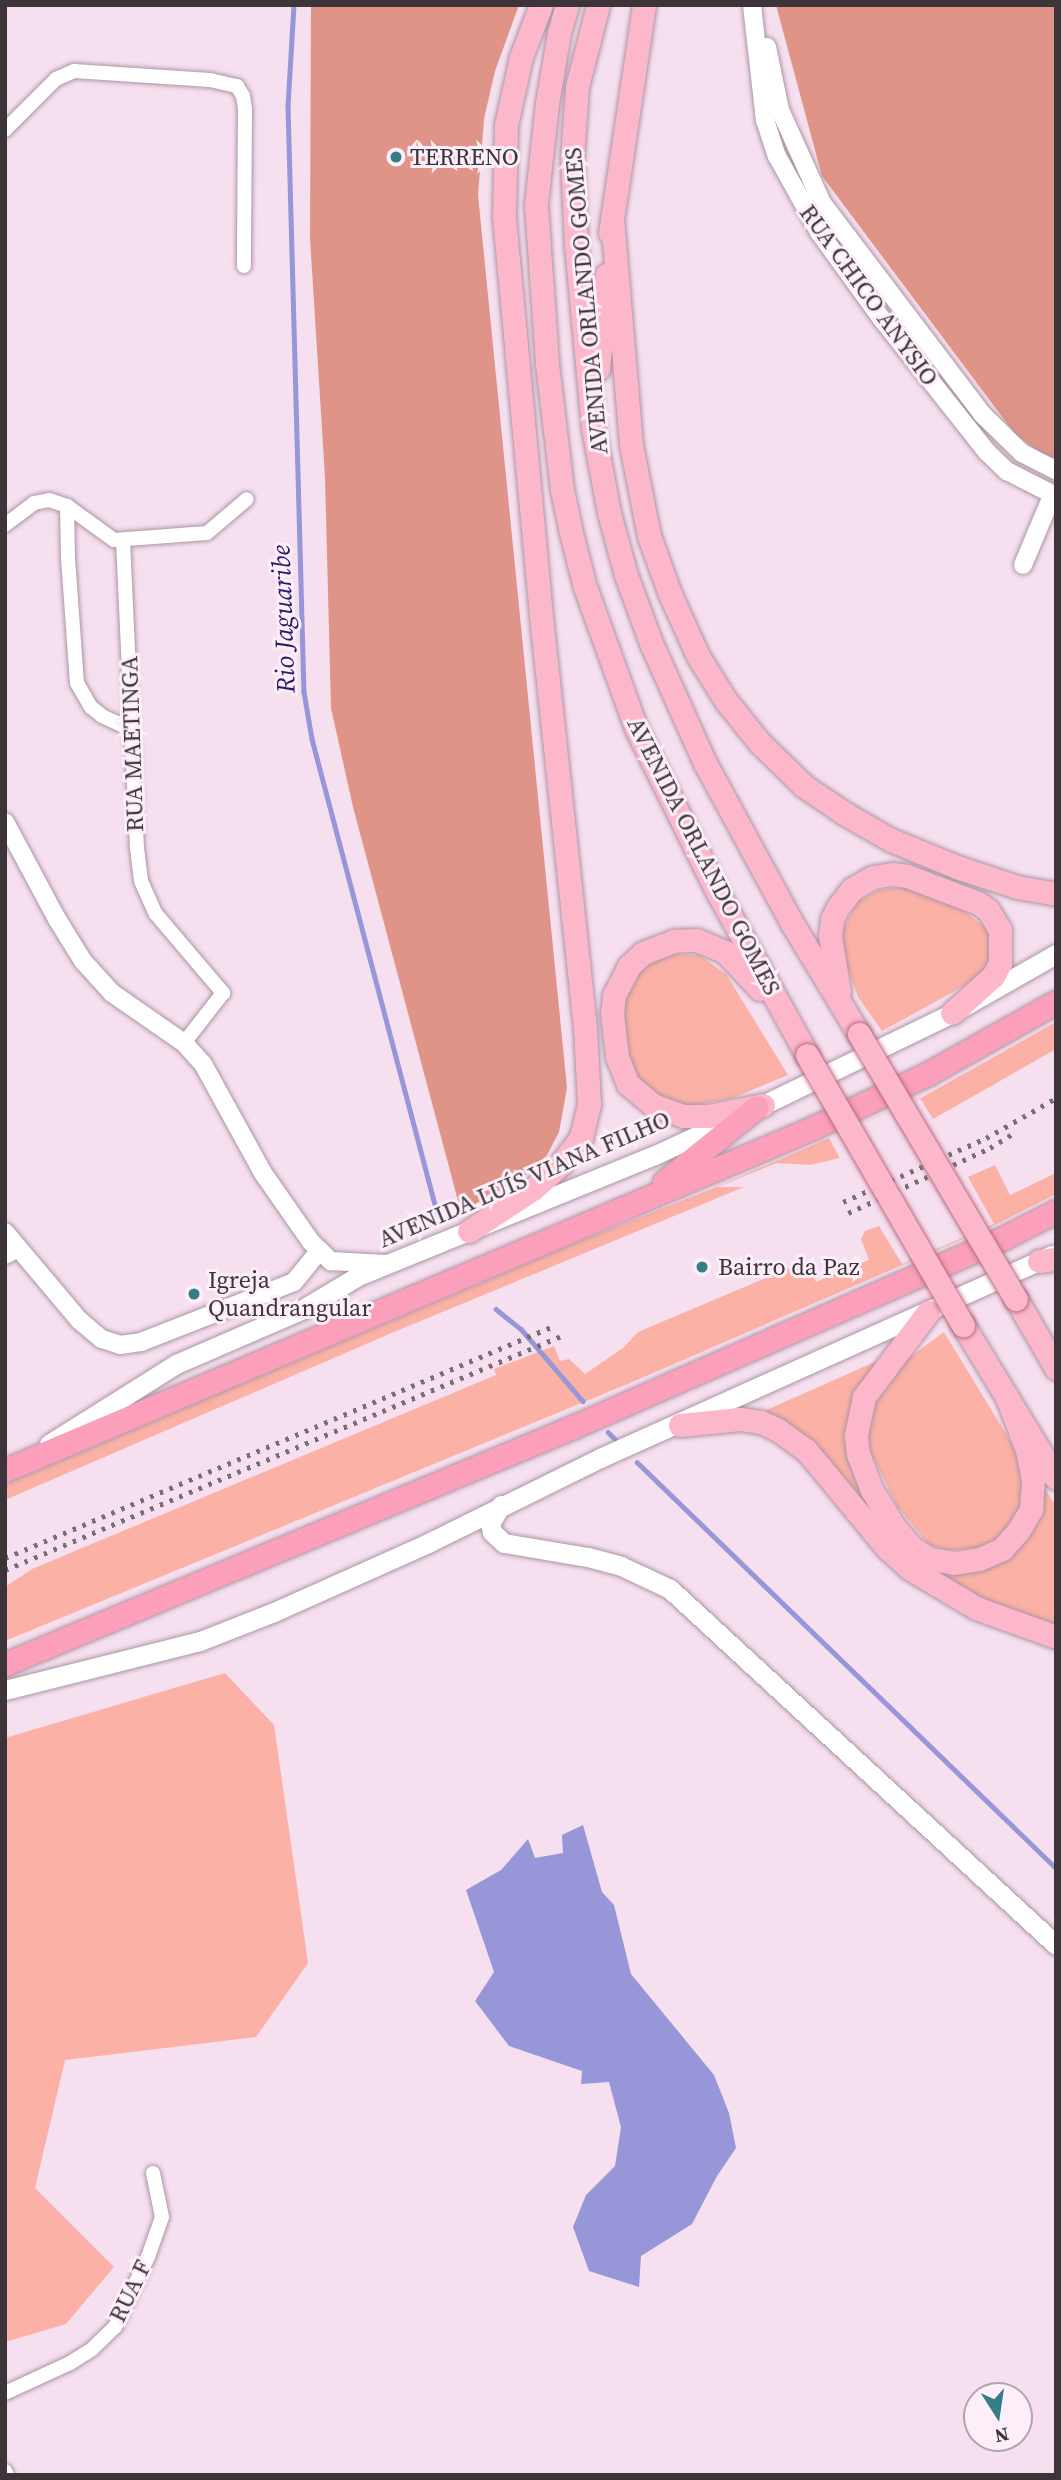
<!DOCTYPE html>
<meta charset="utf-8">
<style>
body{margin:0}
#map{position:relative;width:1061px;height:2480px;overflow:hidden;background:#f6dfef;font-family:"Source Serif 4",serif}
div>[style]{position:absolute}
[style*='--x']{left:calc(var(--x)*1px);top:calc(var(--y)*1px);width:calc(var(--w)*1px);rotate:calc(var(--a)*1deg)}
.green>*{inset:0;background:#fbb1a5}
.forest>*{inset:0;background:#e09387}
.water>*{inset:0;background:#9796d8}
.stream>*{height:4.5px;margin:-2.25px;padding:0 2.25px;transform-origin:2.25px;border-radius:2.25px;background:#9796d8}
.roads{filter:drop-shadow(0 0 2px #ab95a4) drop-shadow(0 0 2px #ab95a4)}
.minor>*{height:14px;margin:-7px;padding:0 7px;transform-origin:7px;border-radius:7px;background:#fff}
.tertiary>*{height:18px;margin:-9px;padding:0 9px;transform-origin:9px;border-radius:9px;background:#fff}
.secondary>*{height:19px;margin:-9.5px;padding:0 9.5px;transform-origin:9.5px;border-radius:9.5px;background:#fff}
.primary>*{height:23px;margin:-11.5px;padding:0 11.5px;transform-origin:11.5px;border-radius:11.5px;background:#fdb7cb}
.trunk>*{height:23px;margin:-11.5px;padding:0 11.5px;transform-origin:11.5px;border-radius:11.5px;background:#fc9fba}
.rail>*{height:4.5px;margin-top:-2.25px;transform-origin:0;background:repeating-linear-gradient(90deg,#7b6d77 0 3.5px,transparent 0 10.5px)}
.bridges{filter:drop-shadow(0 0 2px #b86a82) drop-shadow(0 0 2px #b86a82)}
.primary-bridge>*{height:23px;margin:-11.5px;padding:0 11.5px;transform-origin:11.5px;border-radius:11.5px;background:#fdb7cb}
.dots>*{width:19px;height:19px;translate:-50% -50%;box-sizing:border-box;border:4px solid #fdeff9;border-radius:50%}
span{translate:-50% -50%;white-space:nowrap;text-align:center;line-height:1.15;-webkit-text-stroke:6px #fdeff9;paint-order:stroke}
.poi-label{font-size:24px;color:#3d343a}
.left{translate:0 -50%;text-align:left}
.street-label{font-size:24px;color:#3d343a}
.water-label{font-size:26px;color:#291966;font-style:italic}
.frame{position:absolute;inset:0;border:7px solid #3d343a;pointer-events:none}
.north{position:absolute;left:963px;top:2382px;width:70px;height:70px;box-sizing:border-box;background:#fdeff9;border:2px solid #b0a4ad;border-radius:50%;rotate:168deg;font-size:19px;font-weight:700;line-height:28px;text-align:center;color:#3d343a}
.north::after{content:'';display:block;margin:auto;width:24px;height:32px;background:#367e87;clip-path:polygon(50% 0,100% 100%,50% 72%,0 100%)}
</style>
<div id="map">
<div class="green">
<i style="clip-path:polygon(904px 887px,958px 906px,987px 929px,994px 944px,984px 975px,882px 1031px,858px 997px,837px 941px,857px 902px,879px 890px)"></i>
<i style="clip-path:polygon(671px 954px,699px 955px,726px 974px,788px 1075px,733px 1098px,675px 1109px,651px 1098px,620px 1052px,622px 987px,642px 964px)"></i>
<i style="clip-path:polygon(1056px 1022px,1056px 1049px,933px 1119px,920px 1098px,829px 1138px,840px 1158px,810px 1165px,776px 1163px,717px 1187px,744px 1187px,387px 1335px,5px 1500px,5px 1484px,570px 1245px,714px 1188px,921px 1098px)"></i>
<i style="clip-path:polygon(995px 1165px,1010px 1195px,1056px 1173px,1056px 1194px,997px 1224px,630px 1383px,5px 1641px,5px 1587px,32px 1569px,496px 1375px,494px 1369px,554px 1346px,560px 1361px,569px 1359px,585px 1374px,623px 1348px,638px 1332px,806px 1261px,816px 1282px,869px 1260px,861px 1239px,865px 1231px,879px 1226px,902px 1264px,994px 1224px,968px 1177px)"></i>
<i style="clip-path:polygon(944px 1332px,1014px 1447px,1023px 1481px,1020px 1510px,1005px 1534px,977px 1549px,948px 1550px,929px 1545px,897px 1506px,866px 1443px,867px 1414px,880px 1391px,898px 1366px)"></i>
<i style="clip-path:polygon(886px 1357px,861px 1389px,850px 1411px,848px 1440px,853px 1465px,879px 1514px,900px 1543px,918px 1558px,932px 1565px,957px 1569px,987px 1563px,1006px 1554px,1021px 1540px,1033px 1520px,1041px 1483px,1056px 1506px,1056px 1630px,977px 1598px,918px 1565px,895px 1545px,815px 1448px,788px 1426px,753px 1416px)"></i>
<i style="clip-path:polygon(225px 1673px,274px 1725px,308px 1963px,256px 2037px,65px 2060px,35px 2188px,114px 2267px,66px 2324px,5px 2342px,5px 1738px)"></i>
</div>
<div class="forest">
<i style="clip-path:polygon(311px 5px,519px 5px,495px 71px,484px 119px,478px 195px,567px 1088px,559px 1132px,547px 1155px,521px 1179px,461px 1212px,353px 807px,331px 708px,325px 477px,310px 238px)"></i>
<i style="clip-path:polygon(776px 5px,1056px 5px,1056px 459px,1042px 454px,1015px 434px,822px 176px)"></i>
</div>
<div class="water">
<i style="clip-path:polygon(583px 1825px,602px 1892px,614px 1905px,631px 1974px,714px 2075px,729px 2113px,736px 2148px,717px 2176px,692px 2224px,641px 2256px,639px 2287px,589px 2271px,573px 2227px,586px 2195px,615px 2166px,621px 2127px,609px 2082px,581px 2084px,582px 2071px,509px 2046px,475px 2001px,494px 1972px,466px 1890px,501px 1870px,528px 1839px,535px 1858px,563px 1853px,562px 1835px)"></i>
</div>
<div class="stream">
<i style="--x:294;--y:5;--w:101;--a:93.4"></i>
<i style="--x:288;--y:106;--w:586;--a:88.44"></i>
<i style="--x:304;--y:692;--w:48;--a:80.3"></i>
<i style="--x:312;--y:739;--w:492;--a:75.2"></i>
<i style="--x:496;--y:1309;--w:32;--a:39"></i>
<i style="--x:521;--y:1329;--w:95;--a:49.3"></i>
<i style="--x:608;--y:1432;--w:11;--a:45"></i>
<i style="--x:637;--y:1462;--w:583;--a:44.1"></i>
</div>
<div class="roads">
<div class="minor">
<i style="--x:5;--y:130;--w:72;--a:-45"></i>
<i style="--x:56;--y:79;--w:20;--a:-24"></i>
<i style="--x:74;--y:71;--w:136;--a:3.8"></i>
<i style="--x:210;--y:80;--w:28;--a:13"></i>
<i style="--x:237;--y:86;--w:12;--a:59"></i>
<i style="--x:243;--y:96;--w:13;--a:81"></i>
<i style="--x:245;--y:109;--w:157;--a:90.4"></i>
<i style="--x:67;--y:506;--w:52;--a:88.9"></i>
<i style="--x:68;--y:558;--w:125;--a:85.9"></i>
<i style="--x:77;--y:683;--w:28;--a:60"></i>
<i style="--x:91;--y:707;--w:14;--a:39"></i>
<i style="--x:102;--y:716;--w:33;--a:25"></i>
<i style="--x:5;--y:525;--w:36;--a:-37"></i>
<i style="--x:34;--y:503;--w:15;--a:-11"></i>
<i style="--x:49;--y:500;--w:19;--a:18"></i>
<i style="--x:67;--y:506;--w:58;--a:35.9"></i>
<i style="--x:114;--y:540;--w:93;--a:-4.3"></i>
<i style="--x:207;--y:533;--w:52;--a:-40.4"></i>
<i style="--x:123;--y:540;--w:308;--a:87.4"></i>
<i style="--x:137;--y:848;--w:33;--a:83"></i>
<i style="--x:141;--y:881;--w:36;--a:66"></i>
<i style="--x:156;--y:914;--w:104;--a:49.7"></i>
<i style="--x:223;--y:993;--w:63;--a:128"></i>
<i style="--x:5;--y:1257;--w:18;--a:-27"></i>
<i style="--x:5;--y:2393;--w:72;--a:-24.8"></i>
<i style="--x:70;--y:2363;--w:26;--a:-32"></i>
<i style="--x:92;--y:2349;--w:32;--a:-44"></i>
<i style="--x:115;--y:2327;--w:77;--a:-64.8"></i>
<i style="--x:148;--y:2257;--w:42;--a:-70.7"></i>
<i style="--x:162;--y:2217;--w:45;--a:-101.6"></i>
<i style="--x:5;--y:2471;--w:4;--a:63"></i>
</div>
<div class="tertiary">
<i style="--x:752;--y:5;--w:116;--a:83.6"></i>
<i style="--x:765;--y:120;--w:38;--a:72"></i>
<i style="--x:777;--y:156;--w:87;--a:61.1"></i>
<i style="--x:819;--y:232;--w:106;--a:54.2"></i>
<i style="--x:881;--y:318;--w:171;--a:51.7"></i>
<i style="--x:987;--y:452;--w:28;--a:44"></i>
<i style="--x:1007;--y:471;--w:55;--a:27"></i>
<i style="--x:767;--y:47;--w:64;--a:78.3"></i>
<i style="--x:780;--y:110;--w:102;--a:65.7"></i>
<i style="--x:822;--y:203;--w:265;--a:52.8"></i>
<i style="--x:982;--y:414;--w:56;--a:44.3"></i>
<i style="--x:1022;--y:453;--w:38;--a:27"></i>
<i style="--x:1023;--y:565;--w:75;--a:-67.2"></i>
<i style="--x:5;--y:822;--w:110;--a:61.8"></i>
<i style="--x:57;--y:919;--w:49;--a:58.2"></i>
<i style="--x:83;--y:961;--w:43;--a:47.8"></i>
<i style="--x:112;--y:993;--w:88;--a:34.8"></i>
<i style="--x:184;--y:1043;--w:28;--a:48"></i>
<i style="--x:203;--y:1064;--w:124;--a:61.2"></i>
<i style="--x:263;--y:1173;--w:84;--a:55.2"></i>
<i style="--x:311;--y:1242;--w:28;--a:44"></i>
<i style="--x:331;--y:1261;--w:54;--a:3.2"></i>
<i style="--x:5;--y:1232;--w:115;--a:49.9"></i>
<i style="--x:79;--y:1320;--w:30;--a:40"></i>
<i style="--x:102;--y:1339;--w:19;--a:18"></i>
<i style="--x:120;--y:1345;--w:21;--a:-8"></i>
<i style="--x:141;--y:1342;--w:164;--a:-21.4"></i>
<i style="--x:294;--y:1282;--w:41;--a:-50.9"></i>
</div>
<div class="secondary">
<i style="--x:49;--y:1444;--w:150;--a:-32.2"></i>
<i style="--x:176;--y:1364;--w:138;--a:-23.4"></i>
<i style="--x:303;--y:1309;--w:64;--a:-31"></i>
<i style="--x:358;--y:1276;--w:321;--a:-22.2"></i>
<i style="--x:655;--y:1155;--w:121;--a:-24.9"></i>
<i style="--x:765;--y:1104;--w:208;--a:-25.9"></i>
<i style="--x:952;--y:1013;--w:120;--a:-29.6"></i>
<i style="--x:501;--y:1505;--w:21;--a:121"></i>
<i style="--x:490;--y:1523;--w:9;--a:77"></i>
<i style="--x:492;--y:1532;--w:16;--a:43"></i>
<i style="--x:504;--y:1543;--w:85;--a:9.5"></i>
<i style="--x:588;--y:1557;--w:34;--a:15"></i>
<i style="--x:621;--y:1566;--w:54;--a:25.1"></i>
<i style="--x:670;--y:1589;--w:525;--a:42.68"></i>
<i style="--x:5;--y:1690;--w:201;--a:-14.1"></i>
<i style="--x:200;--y:1641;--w:79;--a:-21.4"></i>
<i style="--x:274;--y:1612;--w:169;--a:-24.1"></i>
<i style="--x:428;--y:1543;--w:192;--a:-26.3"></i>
<i style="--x:600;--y:1458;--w:495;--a:-24.2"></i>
</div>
<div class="primary">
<i style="--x:567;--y:5;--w:29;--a:106"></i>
<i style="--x:559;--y:33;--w:71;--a:99.7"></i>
<i style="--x:547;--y:103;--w:103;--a:96.2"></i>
<i style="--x:536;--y:205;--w:159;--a:86"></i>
<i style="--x:547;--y:364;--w:127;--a:83.2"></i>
<i style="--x:562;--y:490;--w:40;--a:78"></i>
<i style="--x:570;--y:529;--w:60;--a:75.5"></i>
<i style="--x:585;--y:587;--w:150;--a:70.1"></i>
<i style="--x:636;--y:728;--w:184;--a:63.6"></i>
<i style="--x:718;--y:893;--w:185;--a:61.2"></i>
<i style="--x:598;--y:5;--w:85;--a:104.4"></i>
<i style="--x:577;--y:87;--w:72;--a:94"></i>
<i style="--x:572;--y:159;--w:86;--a:87.3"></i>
<i style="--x:576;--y:245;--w:184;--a:84.7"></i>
<i style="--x:593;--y:428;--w:86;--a:79.3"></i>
<i style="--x:609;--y:513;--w:64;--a:74.7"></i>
<i style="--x:626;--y:575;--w:72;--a:69.8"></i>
<i style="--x:651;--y:643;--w:132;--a:65.8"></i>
<i style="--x:705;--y:763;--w:184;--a:61.5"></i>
<i style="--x:793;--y:925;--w:127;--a:58.8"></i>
<i style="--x:612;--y:218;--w:228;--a:85.2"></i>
<i style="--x:631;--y:445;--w:93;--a:78.8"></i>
<i style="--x:649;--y:536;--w:62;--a:70.1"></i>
<i style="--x:670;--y:594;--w:68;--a:65.7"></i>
<i style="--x:698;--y:656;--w:53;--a:58.1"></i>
<i style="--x:726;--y:701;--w:54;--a:51"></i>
<i style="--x:760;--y:743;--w:62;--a:44.3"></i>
<i style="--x:804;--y:786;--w:48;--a:34"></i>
<i style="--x:844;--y:813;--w:54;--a:29.9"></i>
<i style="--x:891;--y:840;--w:71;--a:22.2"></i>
<i style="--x:957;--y:867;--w:63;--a:18.4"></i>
<i style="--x:1017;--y:887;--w:40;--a:10"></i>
<i style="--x:610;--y:233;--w:231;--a:-81.5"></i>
<i style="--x:598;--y:369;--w:95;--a:-84.6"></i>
<i style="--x:760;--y:989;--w:51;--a:-133.4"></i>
<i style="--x:725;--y:952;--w:30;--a:-157"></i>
<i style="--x:697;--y:940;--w:23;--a:178"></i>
<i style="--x:674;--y:941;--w:33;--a:159"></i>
<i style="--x:643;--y:953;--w:19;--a:137"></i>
<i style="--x:629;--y:966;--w:33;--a:117"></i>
<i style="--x:614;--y:995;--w:18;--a:96"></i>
<i style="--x:612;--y:1013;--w:44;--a:83.5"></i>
<i style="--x:617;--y:1057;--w:29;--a:68"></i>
<i style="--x:628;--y:1084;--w:33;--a:40"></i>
<i style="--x:653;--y:1105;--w:33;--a:20"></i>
<i style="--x:684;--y:1116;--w:24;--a:0"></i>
<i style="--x:708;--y:1116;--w:56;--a:-11.3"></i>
<i style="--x:839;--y:991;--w:56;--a:-99.3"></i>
<i style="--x:830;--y:936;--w:17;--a:-83"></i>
<i style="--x:832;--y:919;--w:13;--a:-63"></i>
<i style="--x:838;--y:907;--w:23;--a:-52"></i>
<i style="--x:852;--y:889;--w:24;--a:-30"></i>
<i style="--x:873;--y:877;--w:20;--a:-9"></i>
<i style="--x:893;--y:874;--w:14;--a:8"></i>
<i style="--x:907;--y:876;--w:76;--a:20.8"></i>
<i style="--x:978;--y:903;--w:12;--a:35"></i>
<i style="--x:988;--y:910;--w:23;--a:59"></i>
<i style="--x:1000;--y:930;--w:33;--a:90"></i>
<i style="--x:1000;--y:963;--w:15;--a:118"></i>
<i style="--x:993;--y:976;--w:55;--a:137.9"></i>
<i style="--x:469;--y:1231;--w:77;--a:-33.3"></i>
<i style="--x:533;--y:1189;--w:38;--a:-42"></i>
<i style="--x:561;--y:1164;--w:34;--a:-53"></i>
<i style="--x:581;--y:1137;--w:34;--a:-76"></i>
<i style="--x:589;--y:1104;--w:76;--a:-93"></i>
<i style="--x:585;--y:1028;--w:393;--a:-96.1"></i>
<i style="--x:543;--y:637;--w:423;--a:-95.3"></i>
<i style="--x:504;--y:216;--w:91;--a:-88.7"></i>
<i style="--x:506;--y:125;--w:70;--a:-77.6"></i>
<i style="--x:521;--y:57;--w:56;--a:-69"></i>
<i style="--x:1039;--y:1261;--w:17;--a:-7"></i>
<i style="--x:1016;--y:1299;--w:80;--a:59.9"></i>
<i style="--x:928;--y:1312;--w:106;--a:127"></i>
<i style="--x:864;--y:1397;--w:40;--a:102"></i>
<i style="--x:856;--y:1436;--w:18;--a:84"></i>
<i style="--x:858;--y:1454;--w:39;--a:69"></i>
<i style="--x:872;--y:1490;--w:41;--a:59"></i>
<i style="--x:893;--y:1525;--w:30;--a:50"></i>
<i style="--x:912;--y:1548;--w:21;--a:31"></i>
<i style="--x:930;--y:1559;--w:24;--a:9"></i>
<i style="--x:954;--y:1563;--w:25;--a:-9"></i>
<i style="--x:979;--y:1559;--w:25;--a:-23"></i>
<i style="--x:1002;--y:1549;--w:24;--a:-48"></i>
<i style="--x:1018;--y:1531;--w:26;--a:-59"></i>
<i style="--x:1031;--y:1509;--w:29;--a:-86"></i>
<i style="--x:1033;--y:1480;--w:31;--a:-101"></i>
<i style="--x:1027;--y:1450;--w:53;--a:-110.8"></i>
<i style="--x:963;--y:1325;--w:179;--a:58.7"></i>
<i style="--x:680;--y:1425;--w:60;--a:-5.7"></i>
<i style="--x:740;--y:1419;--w:21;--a:8"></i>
<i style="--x:761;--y:1422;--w:19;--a:25"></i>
<i style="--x:778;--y:1430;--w:34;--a:36"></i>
<i style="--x:806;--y:1450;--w:127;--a:50.4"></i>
<i style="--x:887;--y:1548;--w:30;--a:42"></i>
<i style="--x:909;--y:1568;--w:78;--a:30.8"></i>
<i style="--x:976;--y:1608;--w:85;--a:19.9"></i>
</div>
<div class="trunk">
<i style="--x:664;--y:1182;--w:119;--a:-38.9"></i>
<i style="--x:5;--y:1470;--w:880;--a:-22.95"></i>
<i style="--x:815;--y:1127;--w:126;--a:-25.3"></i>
<i style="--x:929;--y:1073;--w:145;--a:-29.2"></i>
<i style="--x:5;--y:1664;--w:615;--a:-22.65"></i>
<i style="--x:573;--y:1427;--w:472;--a:-23.7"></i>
<i style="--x:1005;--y:1237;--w:57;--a:-27"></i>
</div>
</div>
<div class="rail">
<i style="--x:843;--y:1202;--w:157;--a:-24.1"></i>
<i style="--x:986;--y:1138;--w:81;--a:-29.7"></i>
<i style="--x:848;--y:1213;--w:156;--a:-24.6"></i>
<i style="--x:990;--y:1148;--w:26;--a:-32"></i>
<i style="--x:5;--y:1558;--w:598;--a:-22.92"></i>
<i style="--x:5;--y:1570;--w:603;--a:-22.82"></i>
</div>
<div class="bridges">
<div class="primary-bridge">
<i style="--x:859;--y:1034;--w:308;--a:59.4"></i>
<i style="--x:807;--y:1055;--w:312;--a:60"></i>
</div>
</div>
<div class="dots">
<i style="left:396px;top:157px;background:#367e87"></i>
<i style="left:702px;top:1267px;background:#367e87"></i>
<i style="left:194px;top:1294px;background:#367e87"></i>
</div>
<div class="poi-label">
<span class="left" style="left:410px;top:157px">TERRENO</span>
<span class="left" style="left:718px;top:1267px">Bairro da Paz</span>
<span class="left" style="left:208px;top:1294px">Igreja<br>Quandrangular</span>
</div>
<div class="street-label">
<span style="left:869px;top:295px;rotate:54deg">RUA CHICO ANYSIO</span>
<span style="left:586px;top:301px;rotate:-95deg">AVENIDA ORLANDO GOMES</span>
<span style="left:132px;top:744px;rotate:-92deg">RUA MAETINGA</span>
<span style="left:704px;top:856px;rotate:63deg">AVENIDA ORLANDO GOMES</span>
<span style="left:524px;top:1179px;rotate:-23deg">AVENIDA LUÍS VIANA FILHO</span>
<span style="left:130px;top:2291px;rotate:-64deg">RUA F</span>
</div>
<div class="water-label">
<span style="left:284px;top:619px;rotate:-92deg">Rio Jaguaribe</span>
</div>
<div class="frame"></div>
<div class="north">N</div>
</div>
